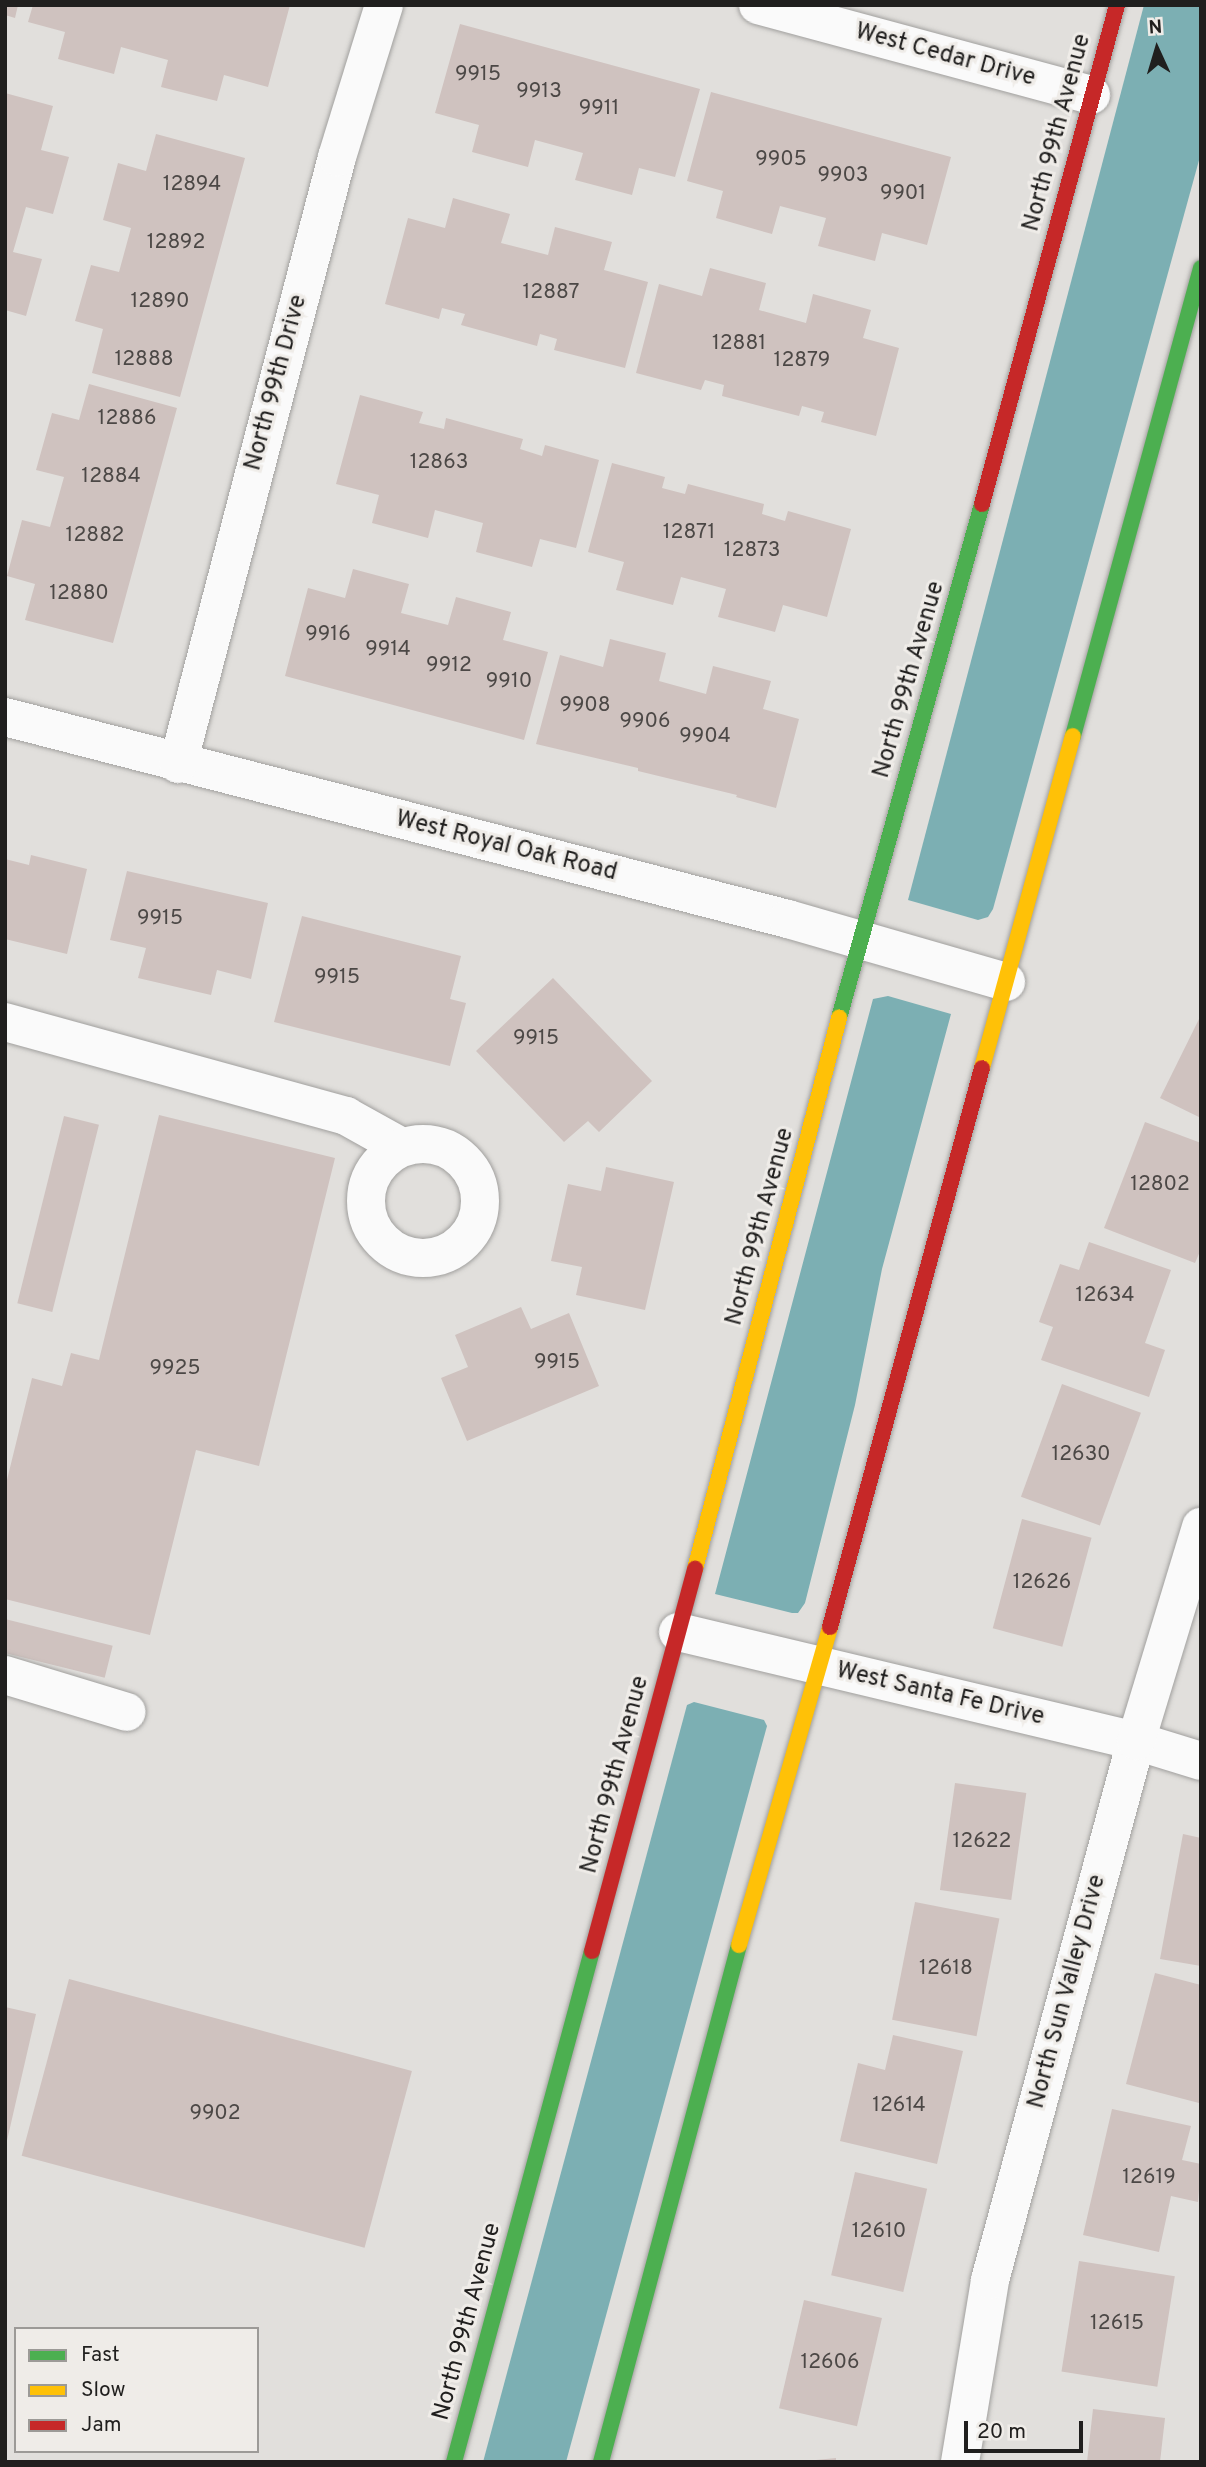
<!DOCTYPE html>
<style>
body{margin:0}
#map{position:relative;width:1206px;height:2467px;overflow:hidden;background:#e1dfdc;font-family:Overpass,sans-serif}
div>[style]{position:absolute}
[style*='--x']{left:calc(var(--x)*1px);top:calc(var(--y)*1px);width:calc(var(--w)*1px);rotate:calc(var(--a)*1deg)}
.water>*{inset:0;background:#7cafb3}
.building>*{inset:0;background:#cfc2bf;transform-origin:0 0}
.roads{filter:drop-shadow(0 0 2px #a1a09e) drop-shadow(0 0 2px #a1a09e)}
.street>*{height:38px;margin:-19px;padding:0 19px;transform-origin:19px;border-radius:19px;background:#fafafa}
.street>.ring{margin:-19px;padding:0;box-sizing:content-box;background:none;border:38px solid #fafafa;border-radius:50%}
.fast>*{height:16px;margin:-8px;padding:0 8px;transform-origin:8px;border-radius:8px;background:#4caf50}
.slow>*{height:16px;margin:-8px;padding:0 8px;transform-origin:8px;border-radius:8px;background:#ffc107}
.jam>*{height:16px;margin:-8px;padding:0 8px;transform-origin:8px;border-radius:8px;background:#c62828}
span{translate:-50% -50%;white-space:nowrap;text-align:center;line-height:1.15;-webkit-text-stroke:6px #efece8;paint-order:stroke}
.number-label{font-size:21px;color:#4c4846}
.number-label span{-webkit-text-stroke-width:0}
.street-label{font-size:24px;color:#201f1e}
.frame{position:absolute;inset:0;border:7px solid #201f1e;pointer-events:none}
.legend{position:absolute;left:14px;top:2327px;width:245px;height:126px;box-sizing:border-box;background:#efece8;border:2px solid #9c9a97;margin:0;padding:9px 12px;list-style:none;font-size:21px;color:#201f1e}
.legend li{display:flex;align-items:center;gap:14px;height:35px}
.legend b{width:35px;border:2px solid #9c9a97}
.north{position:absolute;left:1122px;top:14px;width:70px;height:70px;-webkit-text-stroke:5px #efece8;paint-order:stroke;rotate:356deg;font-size:19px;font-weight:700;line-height:28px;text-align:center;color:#201f1e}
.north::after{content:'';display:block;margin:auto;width:24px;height:32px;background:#201f1e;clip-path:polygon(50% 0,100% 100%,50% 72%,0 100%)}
.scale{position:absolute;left:964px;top:2421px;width:119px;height:32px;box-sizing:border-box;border:4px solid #201f1e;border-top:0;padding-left:9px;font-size:21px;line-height:24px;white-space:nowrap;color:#201f1e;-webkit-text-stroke:5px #efece8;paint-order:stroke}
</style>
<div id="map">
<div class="water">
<i style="clip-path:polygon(1144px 5px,1201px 5px,1201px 153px,993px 909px,988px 917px,978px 920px,908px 900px)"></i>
<i style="clip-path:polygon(888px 996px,951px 1014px,882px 1269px,855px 1405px,805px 1603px,798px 1613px,792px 1613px,715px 1594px,873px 999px)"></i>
<i style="clip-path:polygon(694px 1702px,764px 1720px,767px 1726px,566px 2462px,483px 2462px,687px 1705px)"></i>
</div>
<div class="building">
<i style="clip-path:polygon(5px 5px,18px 5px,15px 18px,5px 15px)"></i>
<i style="clip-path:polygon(33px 5px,290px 5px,268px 87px,224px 75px,217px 101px,161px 87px,168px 60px,121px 47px,114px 74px,58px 59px,65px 32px,28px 22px)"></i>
<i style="clip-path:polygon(460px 24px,700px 89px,675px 177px,639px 168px,632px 195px,575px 180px,583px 153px,535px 140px,528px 167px,472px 152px,479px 125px,435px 113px)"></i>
<i style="clip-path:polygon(711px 92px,951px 157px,927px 245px,882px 233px,875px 261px,818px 246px,826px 218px,780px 206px,772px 234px,716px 218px,723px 191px,687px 181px)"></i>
<i style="clip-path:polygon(5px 93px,53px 106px,41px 150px,69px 157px,53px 214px,26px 207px,13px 252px,42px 259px,26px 316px,5px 310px)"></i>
<i style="clip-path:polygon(156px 134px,245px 158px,180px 397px,92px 373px,103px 329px,75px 321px,91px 265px,119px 272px,131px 228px,103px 220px,118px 163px,146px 171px)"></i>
<i style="clip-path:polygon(453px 198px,510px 214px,501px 243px,548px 255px,555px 227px,612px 242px,604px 270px,648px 282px,625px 368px,554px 350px,557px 339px,540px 334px,537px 346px,461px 325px,465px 314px,442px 308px,439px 319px,385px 304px,408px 218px,445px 228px)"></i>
<i style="clip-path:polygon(710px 268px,766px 283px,759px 310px,806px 323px,813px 294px,871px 310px,863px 338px,899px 348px,876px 436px,821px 422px,824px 412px,802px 406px,799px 416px,722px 396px,724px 385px,705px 380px,701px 390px,636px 373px,659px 284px,702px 296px)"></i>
<i style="clip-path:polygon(89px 384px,177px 408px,113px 643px,25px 620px,35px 584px,7px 576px,22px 520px,50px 527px,64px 477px,36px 470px,52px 413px,79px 420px)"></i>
<i style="clip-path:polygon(360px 395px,423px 412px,419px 423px,444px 429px,446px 418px,523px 439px,520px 449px,542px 456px,545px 445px,599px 460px,576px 548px,540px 539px,532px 567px,476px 552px,483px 523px,435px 510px,428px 538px,372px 523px,379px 495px,336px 484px)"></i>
<i style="clip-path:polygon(612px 463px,665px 477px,662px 488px,685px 494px,688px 484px,764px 504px,762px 514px,785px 521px,788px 511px,851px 529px,827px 617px,783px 605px,775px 632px,718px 617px,726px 589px,681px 577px,673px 605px,616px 590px,624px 562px,588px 552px)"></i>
<i style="clip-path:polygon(353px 569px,409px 584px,401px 613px,448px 625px,456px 597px,511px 612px,503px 640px,548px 652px,524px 740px,285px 676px,308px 588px,345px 598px)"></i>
<i style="clip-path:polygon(610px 639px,666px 653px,659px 681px,706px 694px,713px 666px,771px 681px,763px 709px,799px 719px,776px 808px,736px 797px,737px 795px,638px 771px,638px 768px,536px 744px,560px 655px,603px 667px)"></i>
<i style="clip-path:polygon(31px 855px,87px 869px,67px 954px,5px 939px,5px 859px,29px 865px)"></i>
<i style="clip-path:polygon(127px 871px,268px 903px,251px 979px,217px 970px,211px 995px,138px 978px,146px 948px,110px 940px)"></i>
<i style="clip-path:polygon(302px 916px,461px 956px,450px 999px,466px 1003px,450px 1066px,274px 1022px)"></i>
<i style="clip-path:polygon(553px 978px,652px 1081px,599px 1132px,588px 1121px,564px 1142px,476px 1051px)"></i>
<i style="clip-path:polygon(1201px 1015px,1201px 1118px,1160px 1098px)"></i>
<i style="clip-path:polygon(159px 1115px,335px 1158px,259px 1466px,196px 1450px,150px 1635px,5px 1599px,5px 1488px,32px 1378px,62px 1386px,71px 1353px,99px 1360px)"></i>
<i style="left:64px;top:1116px;width:36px;height:193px;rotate:14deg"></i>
<i style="clip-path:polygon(1145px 1122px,1201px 1143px,1201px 1249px,1195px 1263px,1104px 1228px)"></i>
<i style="clip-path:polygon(606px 1167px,674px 1182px,645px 1310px,576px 1295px,582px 1267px,551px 1261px,568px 1184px,601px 1191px)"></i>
<i style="clip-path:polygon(1089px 1242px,1171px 1270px,1145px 1343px,1165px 1350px,1149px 1397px,1041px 1360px,1053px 1327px,1039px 1322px,1060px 1264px,1079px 1270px)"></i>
<i style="clip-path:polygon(521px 1307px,531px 1329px,569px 1313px,599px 1386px,467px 1441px,441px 1378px,468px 1367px,455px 1335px)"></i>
<i style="left:1062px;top:1384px;width:84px;height:120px;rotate:20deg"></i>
<i style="left:1022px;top:1519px;width:72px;height:113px;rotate:15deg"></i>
<i style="left:5px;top:1619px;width:111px;height:33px;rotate:14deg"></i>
<i style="left:955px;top:1783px;width:72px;height:108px;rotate:8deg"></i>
<i style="clip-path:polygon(1183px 1834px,1201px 1838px,1201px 1966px,1160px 1959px)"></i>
<i style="left:915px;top:1902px;width:86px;height:120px;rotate:11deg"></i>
<i style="clip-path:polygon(1155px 1973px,1201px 1985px,1199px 2103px,1126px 2084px)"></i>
<i style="left:69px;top:1979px;width:355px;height:183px;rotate:15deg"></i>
<i style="clip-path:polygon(5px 2007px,36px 2014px,6px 2145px,5px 2145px)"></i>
<i style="clip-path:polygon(893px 2035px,963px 2051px,937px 2164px,840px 2141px,858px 2063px,885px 2070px)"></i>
<i style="clip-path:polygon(1112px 2109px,1191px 2126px,1182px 2160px,1201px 2164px,1198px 2202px,1171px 2196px,1159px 2252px,1083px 2235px)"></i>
<i style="left:855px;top:2172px;width:74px;height:106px;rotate:13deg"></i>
<i style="left:1079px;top:2261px;width:97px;height:112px;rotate:9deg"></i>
<i style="left:804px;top:2300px;width:80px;height:111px;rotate:13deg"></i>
<i style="clip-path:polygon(1093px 2409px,1165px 2418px,1160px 2462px,1087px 2462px)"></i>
<i style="clip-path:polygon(836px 2458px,836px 2462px,816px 2462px,816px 2460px)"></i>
</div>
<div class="roads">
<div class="street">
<i style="--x:758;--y:5;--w:345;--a:15.1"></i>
<i style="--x:5;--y:717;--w:809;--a:14.47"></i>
<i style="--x:788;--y:919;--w:227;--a:16.1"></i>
<i style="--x:178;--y:764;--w:627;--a:-75.32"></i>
<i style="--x:337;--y:157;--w:159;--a:-72.8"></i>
<i style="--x:5;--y:1022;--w:354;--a:15.4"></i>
<i style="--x:346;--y:1116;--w:64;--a:29"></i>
<i class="ring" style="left:366px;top:1144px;width:76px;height:76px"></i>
<i style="--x:678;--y:1632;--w:471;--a:13.4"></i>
<i style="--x:1136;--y:1741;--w:68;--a:17.1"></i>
<i style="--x:5;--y:1675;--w:127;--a:16.9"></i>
<i style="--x:960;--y:2462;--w:184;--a:-80.6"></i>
<i style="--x:990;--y:2280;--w:558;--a:-74.84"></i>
<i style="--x:1136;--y:1741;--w:224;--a:-73.1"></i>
</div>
<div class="fast">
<i style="--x:1073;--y:736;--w:485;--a:-74.7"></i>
<i style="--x:839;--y:1018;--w:534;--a:-74.45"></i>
<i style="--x:454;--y:2462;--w:529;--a:-74.89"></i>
<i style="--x:601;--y:2462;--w:535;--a:-75.05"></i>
</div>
<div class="slow">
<i style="--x:982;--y:1068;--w:344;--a:-74.7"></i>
<i style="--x:695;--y:1569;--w:570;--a:-75.35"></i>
<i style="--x:739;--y:1945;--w:331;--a:-74"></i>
</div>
<div class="jam">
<i style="--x:982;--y:504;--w:517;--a:-74.86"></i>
<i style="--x:830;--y:1627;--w:579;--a:-74.79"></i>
<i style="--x:592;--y:1951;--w:396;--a:-74.9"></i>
</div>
</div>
<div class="number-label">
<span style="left:478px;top:75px">9915</span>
<span style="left:539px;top:92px">9913</span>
<span style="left:599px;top:109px">9911</span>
<span style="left:781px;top:160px">9905</span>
<span style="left:843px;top:176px">9903</span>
<span style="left:192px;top:185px">12894</span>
<span style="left:903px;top:194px">9901</span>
<span style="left:176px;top:243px">12892</span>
<span style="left:551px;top:293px">12887</span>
<span style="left:160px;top:302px">12890</span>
<span style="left:739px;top:344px">12881</span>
<span style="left:144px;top:360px">12888</span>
<span style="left:802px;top:361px">12879</span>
<span style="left:127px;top:419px">12886</span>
<span style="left:439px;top:463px">12863</span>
<span style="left:111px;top:477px">12884</span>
<span style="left:689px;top:533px">12871</span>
<span style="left:95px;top:536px">12882</span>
<span style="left:752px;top:551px">12873</span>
<span style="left:79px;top:594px">12880</span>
<span style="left:328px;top:635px">9916</span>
<span style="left:388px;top:650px">9914</span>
<span style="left:449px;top:666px">9912</span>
<span style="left:509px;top:682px">9910</span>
<span style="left:585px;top:706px">9908</span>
<span style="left:645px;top:722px">9906</span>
<span style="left:705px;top:737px">9904</span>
<span style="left:160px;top:919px">9915</span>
<span style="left:337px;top:978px">9915</span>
<span style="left:536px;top:1039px">9915</span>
<span style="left:1160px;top:1185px">12802</span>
<span style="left:1105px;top:1296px">12634</span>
<span style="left:557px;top:1363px">9915</span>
<span style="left:175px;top:1369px">9925</span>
<span style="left:1081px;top:1455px">12630</span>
<span style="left:1042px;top:1583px">12626</span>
<span style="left:982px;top:1842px">12622</span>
<span style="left:946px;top:1969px">12618</span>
<span style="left:899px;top:2106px">12614</span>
<span style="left:215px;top:2114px">9902</span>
<span style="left:1149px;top:2178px">12619</span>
<span style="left:879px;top:2232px">12610</span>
<span style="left:1117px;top:2324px">12615</span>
<span style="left:830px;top:2363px">12606</span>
</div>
<div class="street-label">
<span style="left:945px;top:56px;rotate:15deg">West Cedar Drive</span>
<span style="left:1058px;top:133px;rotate:-75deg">North 99th Avenue</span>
<span style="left:277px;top:383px;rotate:-75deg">North 99th Drive</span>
<span style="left:910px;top:680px;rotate:-74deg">North 99th Avenue</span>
<span style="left:506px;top:847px;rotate:14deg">West Royal Oak Road</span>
<span style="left:761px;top:1227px;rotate:-75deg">North 99th Avenue</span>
<span style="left:940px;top:1695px;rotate:13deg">West Santa Fe Drive</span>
<span style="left:616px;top:1775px;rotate:-75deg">North 99th Avenue</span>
<span style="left:1068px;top:1992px;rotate:-75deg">North Sun Valley Drive</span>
<span style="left:468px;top:2322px;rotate:-75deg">North 99th Avenue</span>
</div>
<div class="frame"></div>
<ul class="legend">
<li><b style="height:9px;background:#4caf50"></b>Fast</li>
<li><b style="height:9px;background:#ffc107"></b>Slow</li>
<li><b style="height:9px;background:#c62828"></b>Jam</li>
</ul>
<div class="north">N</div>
<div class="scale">20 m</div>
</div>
